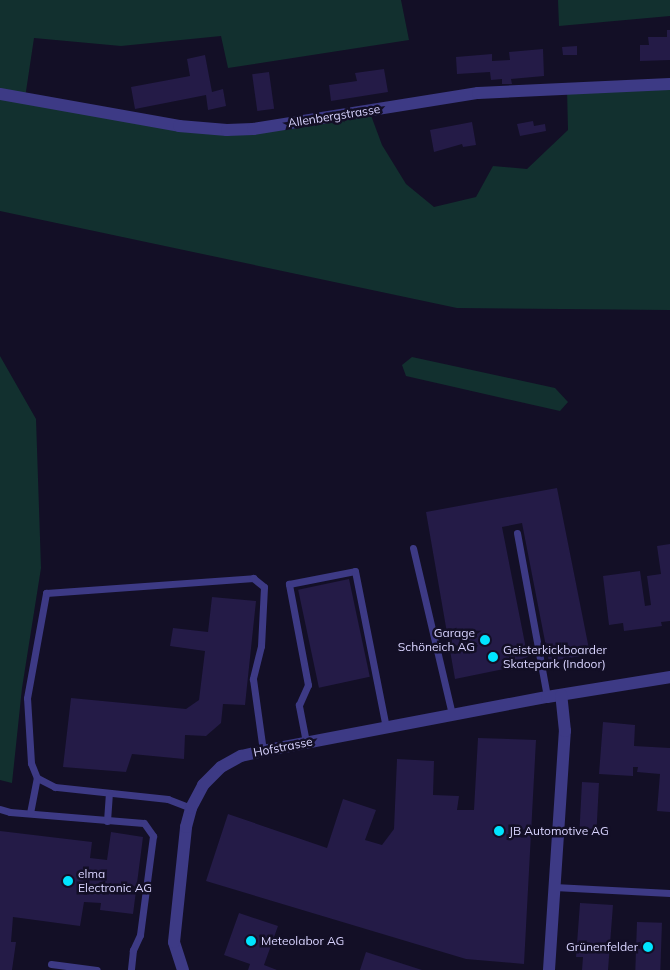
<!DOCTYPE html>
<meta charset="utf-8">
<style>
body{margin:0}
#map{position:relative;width:670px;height:970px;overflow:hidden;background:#130f26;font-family:Mulish,sans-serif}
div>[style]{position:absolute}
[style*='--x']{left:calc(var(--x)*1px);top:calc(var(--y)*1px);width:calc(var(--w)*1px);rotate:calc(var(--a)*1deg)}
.green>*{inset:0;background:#12302f}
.building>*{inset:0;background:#241b47;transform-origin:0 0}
.service>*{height:7px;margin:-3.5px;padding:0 3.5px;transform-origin:3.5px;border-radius:3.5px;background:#3d3a85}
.minor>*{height:12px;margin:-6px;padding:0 6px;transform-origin:6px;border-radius:6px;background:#3d3a85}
.dots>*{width:14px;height:14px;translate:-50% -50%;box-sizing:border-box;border:2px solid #130f26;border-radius:50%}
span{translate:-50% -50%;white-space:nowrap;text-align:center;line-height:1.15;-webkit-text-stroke:5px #130f26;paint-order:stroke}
.street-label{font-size:12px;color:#d9d4ff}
.poi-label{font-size:12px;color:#d9d4ff}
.right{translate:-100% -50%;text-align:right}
.left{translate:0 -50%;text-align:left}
</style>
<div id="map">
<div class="green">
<i style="clip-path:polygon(0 0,401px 0,409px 40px,228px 68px,221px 36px,121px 46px,34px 38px,25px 98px,227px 130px,369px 110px,382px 145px,406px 184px,434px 207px,476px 197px,493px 166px,527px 169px,568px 130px,567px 89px,670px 84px,670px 310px,457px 308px,0 211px)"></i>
<i style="clip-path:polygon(558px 0,670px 0,670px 16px,559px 26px)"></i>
<i style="clip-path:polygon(0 356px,36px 419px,41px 568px,22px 688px,12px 783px,0 780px)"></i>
<i style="clip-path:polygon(412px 357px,555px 388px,568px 402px,560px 411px,406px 376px,402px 365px)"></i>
</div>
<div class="building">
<i style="clip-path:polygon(667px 30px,670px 30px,670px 60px,640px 61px,640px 45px,649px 45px,648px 37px,667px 37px)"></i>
<i style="clip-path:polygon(577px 46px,577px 55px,563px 55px,562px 47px)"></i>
<i style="clip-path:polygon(543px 49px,544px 76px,511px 79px,512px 84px,502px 84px,502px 79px,491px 80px,490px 72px,457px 74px,456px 57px,492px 54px,492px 61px,510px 60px,509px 52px)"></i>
<i style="clip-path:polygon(205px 55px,212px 92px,223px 89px,226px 106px,208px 110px,206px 95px,135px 109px,131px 87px,190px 76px,187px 59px)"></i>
<i style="clip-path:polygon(384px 69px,388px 92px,331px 101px,329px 85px,357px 81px,355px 73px)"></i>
<i style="left:269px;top:72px;width:37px;height:17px;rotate:82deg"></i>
<i style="clip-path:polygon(533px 121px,534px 126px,545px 124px,546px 131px,520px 136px,517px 124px)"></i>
<i style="clip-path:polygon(472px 122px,476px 145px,463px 147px,462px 144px,434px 152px,430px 130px)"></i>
<i style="clip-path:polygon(557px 488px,590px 654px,549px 662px,522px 523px,502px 527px,529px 664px,455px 679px,426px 512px)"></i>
<i style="clip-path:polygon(670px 544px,670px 621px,661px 622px,662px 626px,624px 631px,623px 623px,609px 625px,603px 576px,640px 571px,645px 606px,651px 605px,647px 576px,661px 574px,657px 546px)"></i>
<i style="left:349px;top:579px;width:100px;height:52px;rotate:78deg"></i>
<i style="clip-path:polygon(212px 597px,256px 601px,245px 705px,223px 704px,221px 723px,206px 736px,185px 735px,184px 759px,132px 754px,126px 772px,63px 767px,71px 698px,186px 709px,199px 700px,205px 651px,170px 646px,173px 628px,208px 632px)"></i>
<i style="clip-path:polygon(603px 722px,635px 725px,634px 746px,670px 748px,670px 812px,657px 811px,660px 774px,637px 772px,638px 767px,633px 767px,633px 776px,599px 774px)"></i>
<i style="clip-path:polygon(478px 738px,536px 740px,524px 964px,466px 959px,206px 881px,228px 814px,327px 848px,343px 799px,376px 810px,365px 840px,382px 845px,394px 829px,397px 759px,434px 761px,433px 795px,459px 796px,457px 810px,474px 810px)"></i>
<i style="left:582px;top:782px;width:17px;height:50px;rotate:3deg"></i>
<i style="clip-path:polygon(0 831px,92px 842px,90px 858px,107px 860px,111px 832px,143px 837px,133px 914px,100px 910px,101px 903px,84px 902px,80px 926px,13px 917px,11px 942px,16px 942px,12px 970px,0 970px)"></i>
<i style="clip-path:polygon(580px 903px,613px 905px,608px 970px,582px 970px,583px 957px,576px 957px)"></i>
<i style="clip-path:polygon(239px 913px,278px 926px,264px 965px,277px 970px,248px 970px,250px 964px,224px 955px)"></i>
<i style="left:637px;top:922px;width:25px;height:48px;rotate:2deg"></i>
<i style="clip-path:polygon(366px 952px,422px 970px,360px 970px)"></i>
</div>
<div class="service">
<i style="--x:517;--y:533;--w:167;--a:79.6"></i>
<i style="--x:413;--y:548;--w:171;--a:76.8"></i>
<i style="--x:306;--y:742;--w:38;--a:-101"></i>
<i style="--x:299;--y:705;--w:22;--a:-66"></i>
<i style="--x:308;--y:685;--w:103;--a:-100.7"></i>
<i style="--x:289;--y:584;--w:67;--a:-11.1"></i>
<i style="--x:355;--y:571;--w:159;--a:78.8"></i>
<i style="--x:191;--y:808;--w:25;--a:-159"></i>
<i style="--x:168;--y:799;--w:114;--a:-173.9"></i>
<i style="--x:55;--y:787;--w:20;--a:-153"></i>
<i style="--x:37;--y:778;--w:16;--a:-112"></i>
<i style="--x:31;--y:763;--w:65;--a:-93.5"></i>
<i style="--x:27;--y:698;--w:107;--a:-79.7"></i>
<i style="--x:46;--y:593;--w:208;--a:-4.1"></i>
<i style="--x:253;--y:578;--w:14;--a:39"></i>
<i style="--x:264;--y:587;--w:59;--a:92.9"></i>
<i style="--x:261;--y:646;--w:34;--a:104"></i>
<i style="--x:253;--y:679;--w:73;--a:82.1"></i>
<i style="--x:0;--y:809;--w:10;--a:17"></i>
<i style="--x:10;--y:812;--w:134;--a:4.7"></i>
<i style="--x:144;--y:823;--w:16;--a:55"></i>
<i style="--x:153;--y:836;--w:100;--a:97.5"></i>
<i style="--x:140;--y:935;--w:17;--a:115"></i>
<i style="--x:133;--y:950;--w:20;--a:96"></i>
<i style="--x:30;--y:813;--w:36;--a:-79"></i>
<i style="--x:107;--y:821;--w:27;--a:-86"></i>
<i style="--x:554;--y:887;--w:116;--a:3"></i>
<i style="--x:51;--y:964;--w:46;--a:7.4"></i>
</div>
<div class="minor">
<i style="--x:0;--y:94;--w:182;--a:10.1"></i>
<i style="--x:179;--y:126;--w:48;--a:4.8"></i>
<i style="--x:227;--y:130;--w:26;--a:-2"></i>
<i style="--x:253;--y:129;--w:228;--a:-9.1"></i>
<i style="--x:478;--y:93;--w:192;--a:-2.7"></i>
<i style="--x:183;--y:970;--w:29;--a:-108"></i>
<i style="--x:174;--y:942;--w:116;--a:-84"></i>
<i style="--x:186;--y:827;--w:20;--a:-75"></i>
<i style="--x:191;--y:808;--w:26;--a:-62"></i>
<i style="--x:203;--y:785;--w:25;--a:-45"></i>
<i style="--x:221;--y:767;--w:23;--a:-29"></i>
<i style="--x:241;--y:756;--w:23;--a:-13"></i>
<i style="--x:263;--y:751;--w:289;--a:-10.8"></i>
<i style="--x:547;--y:697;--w:125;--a:-9.2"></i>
<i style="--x:549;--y:970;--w:240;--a:-86.2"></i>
<i style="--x:565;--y:731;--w:36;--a:-96"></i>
</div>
<div class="dots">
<i style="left:485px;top:640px;background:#00e5ff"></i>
<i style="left:493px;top:657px;background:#00e5ff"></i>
<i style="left:499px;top:831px;background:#00e5ff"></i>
<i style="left:68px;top:881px;background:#00e5ff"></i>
<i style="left:251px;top:941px;background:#00e5ff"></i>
<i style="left:648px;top:947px;background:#00e5ff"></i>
</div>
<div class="street-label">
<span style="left:334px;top:116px;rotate:-9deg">Allenbergstrasse</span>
<span style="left:283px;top:747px;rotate:-11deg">Hofstrasse</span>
</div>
<div class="poi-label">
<span class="right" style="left:475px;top:640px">Garage<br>Schöneich AG</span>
<span class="left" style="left:503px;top:657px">Geisterkickboarder<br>Skatepark (Indoor)</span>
<span class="left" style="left:509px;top:831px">JB Automotive AG</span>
<span class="left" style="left:78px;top:881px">elma<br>Electronic AG</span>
<span class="left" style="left:261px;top:941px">Meteolabor AG</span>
<span class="right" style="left:638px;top:947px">Grünenfelder</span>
</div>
</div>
